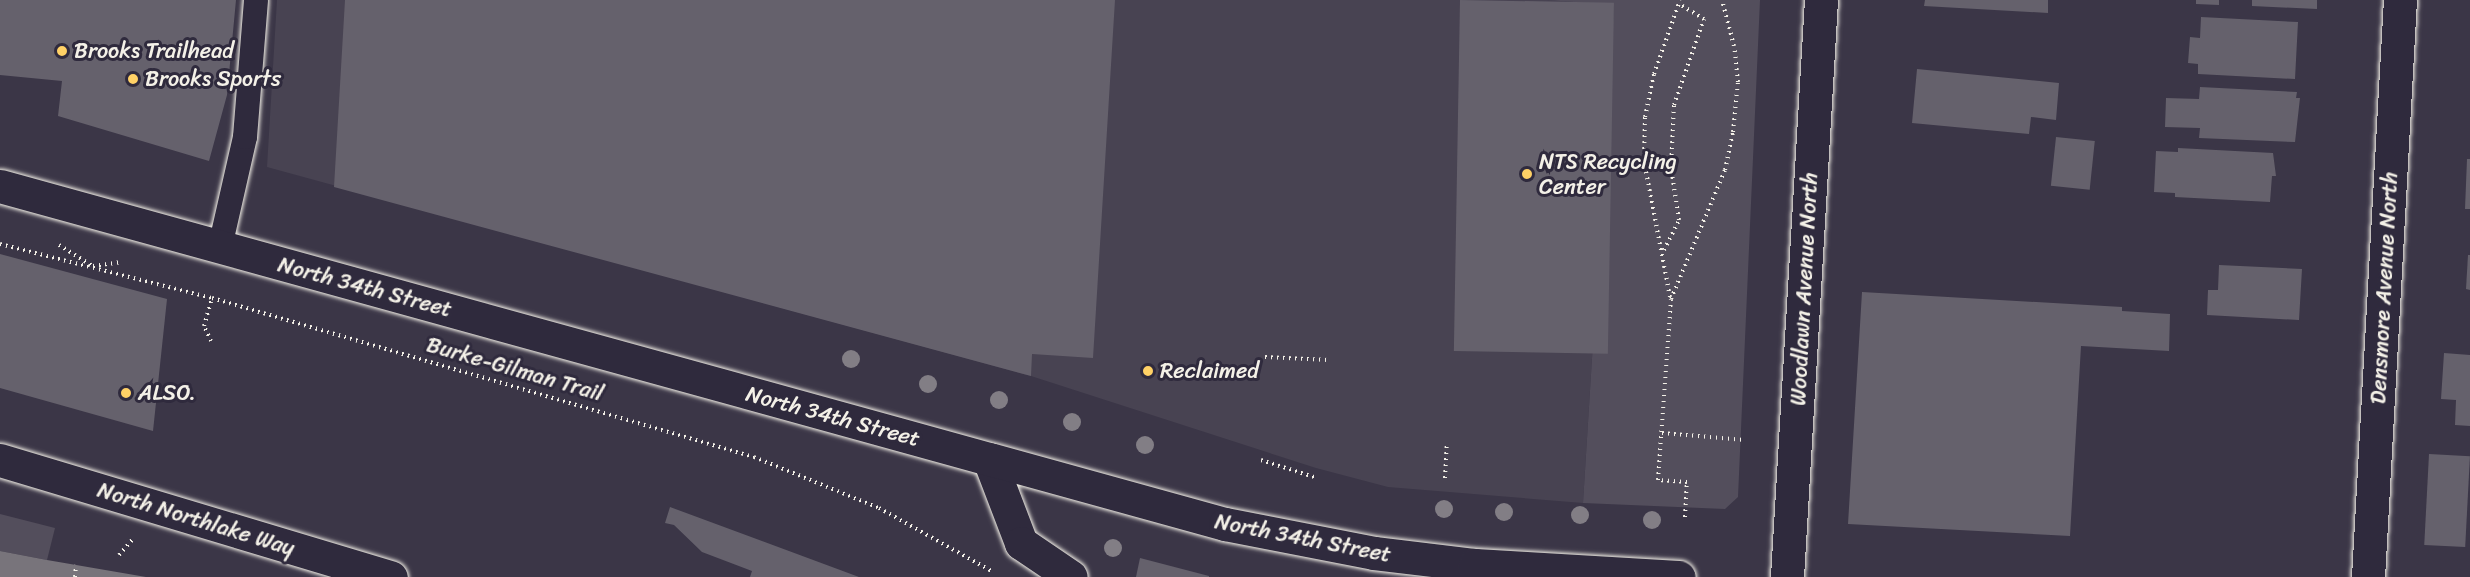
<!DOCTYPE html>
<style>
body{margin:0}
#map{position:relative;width:2470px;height:577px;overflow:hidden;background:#3b3647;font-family:Sriracha,sans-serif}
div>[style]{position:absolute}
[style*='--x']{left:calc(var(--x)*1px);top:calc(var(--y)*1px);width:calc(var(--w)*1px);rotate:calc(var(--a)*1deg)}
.built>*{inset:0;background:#484352}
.green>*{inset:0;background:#534e5c}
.water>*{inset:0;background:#78747b}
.building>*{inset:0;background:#65616c;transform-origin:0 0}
.path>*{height:4px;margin-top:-2px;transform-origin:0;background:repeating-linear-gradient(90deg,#f4f1e8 0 1.5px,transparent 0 6px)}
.roads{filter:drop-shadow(0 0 2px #f4f1e8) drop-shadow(0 0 2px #f4f1e8)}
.service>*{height:24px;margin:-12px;padding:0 12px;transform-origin:12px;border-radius:12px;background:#2f2a3d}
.minor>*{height:33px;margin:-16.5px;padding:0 16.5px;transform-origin:16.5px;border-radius:16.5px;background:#2f2a3d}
.tertiary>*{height:33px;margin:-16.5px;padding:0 16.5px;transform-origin:16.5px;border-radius:16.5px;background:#2f2a3d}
.trees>*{width:18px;height:18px;margin:-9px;border-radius:50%;background:#827e85}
.dots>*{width:16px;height:16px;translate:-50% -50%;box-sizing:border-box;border:3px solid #2f2a3d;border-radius:50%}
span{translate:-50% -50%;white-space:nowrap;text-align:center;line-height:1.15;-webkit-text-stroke:6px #2f2a3d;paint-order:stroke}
.poi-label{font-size:22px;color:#f4f1e8}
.left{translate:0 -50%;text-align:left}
.street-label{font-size:22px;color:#f4f1e8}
</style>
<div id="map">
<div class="built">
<i style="clip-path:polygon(277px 0,1547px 0,1614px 4px,1583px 503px,1388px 487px,1316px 468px,1031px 376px,267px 167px)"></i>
</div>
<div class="green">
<i style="clip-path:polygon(1547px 0,1760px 0,1738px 497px,1725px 509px,1583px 503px,1614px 5px)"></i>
<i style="clip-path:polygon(0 514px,55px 528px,47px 560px,0 551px)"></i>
</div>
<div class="water">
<i style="clip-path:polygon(0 551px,47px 560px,146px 577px,0 577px)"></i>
</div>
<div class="building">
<i style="clip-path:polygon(0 0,236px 0,227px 95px,209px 161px,58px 116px,62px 81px,0 75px)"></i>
<i style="clip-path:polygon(345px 0,1115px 0,1093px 358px,1032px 354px,1031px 376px,334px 187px)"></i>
<i style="left:1460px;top:0;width:154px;height:351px;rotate:1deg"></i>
<i style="clip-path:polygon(1925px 0,2048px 0,2048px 13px,1924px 6px)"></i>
<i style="clip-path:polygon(2196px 0,2219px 0,2219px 5px,2196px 4px)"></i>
<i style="clip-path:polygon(2252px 0,2317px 0,2317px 9px,2252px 6px)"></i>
<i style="clip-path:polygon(2201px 17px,2298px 22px,2295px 79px,2198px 74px,2198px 64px,2188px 63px,2190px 37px,2200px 38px)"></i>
<i style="clip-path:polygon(1917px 69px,2059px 83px,2056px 120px,2031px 117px,2029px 134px,1912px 123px)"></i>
<i style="clip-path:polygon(2200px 87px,2297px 92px,2296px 98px,2300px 98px,2295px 142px,2199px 138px,2200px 128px,2165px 127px,2166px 98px,2199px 99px)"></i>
<i style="left:2056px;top:137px;width:39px;height:49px;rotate:6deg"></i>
<i style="clip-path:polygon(2178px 148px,2273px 153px,2276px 176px,2272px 176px,2270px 202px,2175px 197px,2175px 193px,2154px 192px,2156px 151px,2178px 152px)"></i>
<i style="clip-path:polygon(2467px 159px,2470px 159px,2470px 209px,2465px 209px)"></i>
<i style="clip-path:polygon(0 254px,167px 299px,153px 431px,0 388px)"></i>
<i style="clip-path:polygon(2468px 255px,2470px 255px,2470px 290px,2466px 289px)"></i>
<i style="clip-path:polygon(2219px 265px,2302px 269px,2299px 320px,2207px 315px,2208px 290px,2218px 290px)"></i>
<i style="clip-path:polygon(1862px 292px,2122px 307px,2122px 311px,2170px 314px,2169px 351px,2081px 346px,2070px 536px,1848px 524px)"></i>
<i style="clip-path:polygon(2444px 353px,2470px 355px,2470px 426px,2455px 425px,2456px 400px,2441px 399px)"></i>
<i style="left:2429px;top:454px;width:41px;height:91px;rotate:3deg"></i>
<i style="clip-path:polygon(670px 507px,859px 577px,750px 577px,752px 571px,702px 552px,674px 525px,665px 523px)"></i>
<i style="clip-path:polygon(1140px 558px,1209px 576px,1209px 577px,1136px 577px)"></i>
</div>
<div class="path">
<i style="--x:0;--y:244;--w:219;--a:14.3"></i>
<i style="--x:212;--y:298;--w:565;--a:16.35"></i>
<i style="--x:754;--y:457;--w:135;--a:22.2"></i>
<i style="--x:879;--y:508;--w:131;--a:29.3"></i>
<i style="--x:59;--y:245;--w:40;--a:32"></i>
<i style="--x:93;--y:266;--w:29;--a:-8"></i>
<i style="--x:1664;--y:250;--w:34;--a:-63"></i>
<i style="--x:1679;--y:220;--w:54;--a:-98.6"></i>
<i style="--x:1671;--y:167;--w:62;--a:-87.2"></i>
<i style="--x:1674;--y:105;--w:91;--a:-70.8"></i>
<i style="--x:1704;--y:19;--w:29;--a:-149"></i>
<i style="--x:1670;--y:297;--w:138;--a:-100.8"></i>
<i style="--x:1644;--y:161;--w:44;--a:-88.7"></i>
<i style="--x:1645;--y:117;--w:44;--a:-78.2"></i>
<i style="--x:1654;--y:74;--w:78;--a:-70.6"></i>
<i style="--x:211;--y:341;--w:17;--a:-115"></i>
<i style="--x:204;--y:326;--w:29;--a:-74"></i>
<i style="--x:1265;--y:357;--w:63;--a:2.7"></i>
<i style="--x:1662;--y:433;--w:83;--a:4.8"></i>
<i style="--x:1261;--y:460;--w:56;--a:17.8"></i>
<i style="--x:1445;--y:478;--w:36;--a:-87"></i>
<i style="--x:1685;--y:517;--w:35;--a:-87"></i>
<i style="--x:1687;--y:482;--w:29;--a:-176"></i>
<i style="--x:1658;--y:480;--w:181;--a:-85.9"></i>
<i style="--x:1671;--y:299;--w:140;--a:-67.3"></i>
<i style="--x:1725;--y:170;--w:39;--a:-78"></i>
<i style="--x:1733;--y:132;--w:50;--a:-84.3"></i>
<i style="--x:1738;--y:82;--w:36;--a:-96"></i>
<i style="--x:1734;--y:46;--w:48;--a:-104.6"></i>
<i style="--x:119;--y:555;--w:20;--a:-49"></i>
<i style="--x:75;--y:577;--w:12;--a:-85"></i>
</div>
<div class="roads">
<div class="service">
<i style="--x:220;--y:247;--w:113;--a:-77.2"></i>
<i style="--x:245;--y:137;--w:137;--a:-85.4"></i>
</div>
<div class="minor">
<i style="--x:989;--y:459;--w:90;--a:69.1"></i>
<i style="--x:1021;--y:543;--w:60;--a:34.2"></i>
<i style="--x:1787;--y:577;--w:578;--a:-86.63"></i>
<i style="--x:2368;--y:577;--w:578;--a:-86.83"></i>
</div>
<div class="tertiary">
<i style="--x:0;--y:186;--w:1271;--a:15.43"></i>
<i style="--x:1225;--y:524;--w:152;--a:11"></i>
<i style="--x:1374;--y:553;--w:102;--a:6.8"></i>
<i style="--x:1475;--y:565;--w:204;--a:3.4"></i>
<i style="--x:0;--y:460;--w:408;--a:16.7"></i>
</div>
</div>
<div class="trees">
<i style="left:851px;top:359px"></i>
<i style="left:928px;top:384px"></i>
<i style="left:999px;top:400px"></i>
<i style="left:1072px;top:422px"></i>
<i style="left:1145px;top:445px"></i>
<i style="left:1444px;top:509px"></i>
<i style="left:1504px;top:512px"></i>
<i style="left:1580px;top:515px"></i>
<i style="left:1652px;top:520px"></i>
<i style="left:1113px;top:548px"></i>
</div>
<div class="dots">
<i style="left:62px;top:51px;background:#ffd166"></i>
<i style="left:133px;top:79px;background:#ffd166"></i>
<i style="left:1527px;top:174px;background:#ffd166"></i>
<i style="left:1148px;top:371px;background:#ffd166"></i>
<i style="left:126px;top:393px;background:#ffd166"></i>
</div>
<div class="poi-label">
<span class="left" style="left:74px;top:51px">Brooks Trailhead</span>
<span class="left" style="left:145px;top:79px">Brooks Sports</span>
<span class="left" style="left:1539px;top:174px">NTS Recycling<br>Center</span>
<span class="left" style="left:1160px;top:371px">Reclaimed</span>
<span class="left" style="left:138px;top:393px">ALSO.</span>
</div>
<div class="street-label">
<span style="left:365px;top:287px;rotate:15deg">North 34th Street</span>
<span style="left:2384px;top:288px;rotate:-87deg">Densmore Avenue North</span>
<span style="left:1804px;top:289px;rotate:-87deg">Woodlawn Avenue North</span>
<span style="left:515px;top:369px;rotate:16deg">Burke-Gilman Trail</span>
<span style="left:833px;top:416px;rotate:15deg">North 34th Street</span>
<span style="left:196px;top:519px;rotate:17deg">North Northlake Way</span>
<span style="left:1303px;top:538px;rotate:11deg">North 34th Street</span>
</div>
</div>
